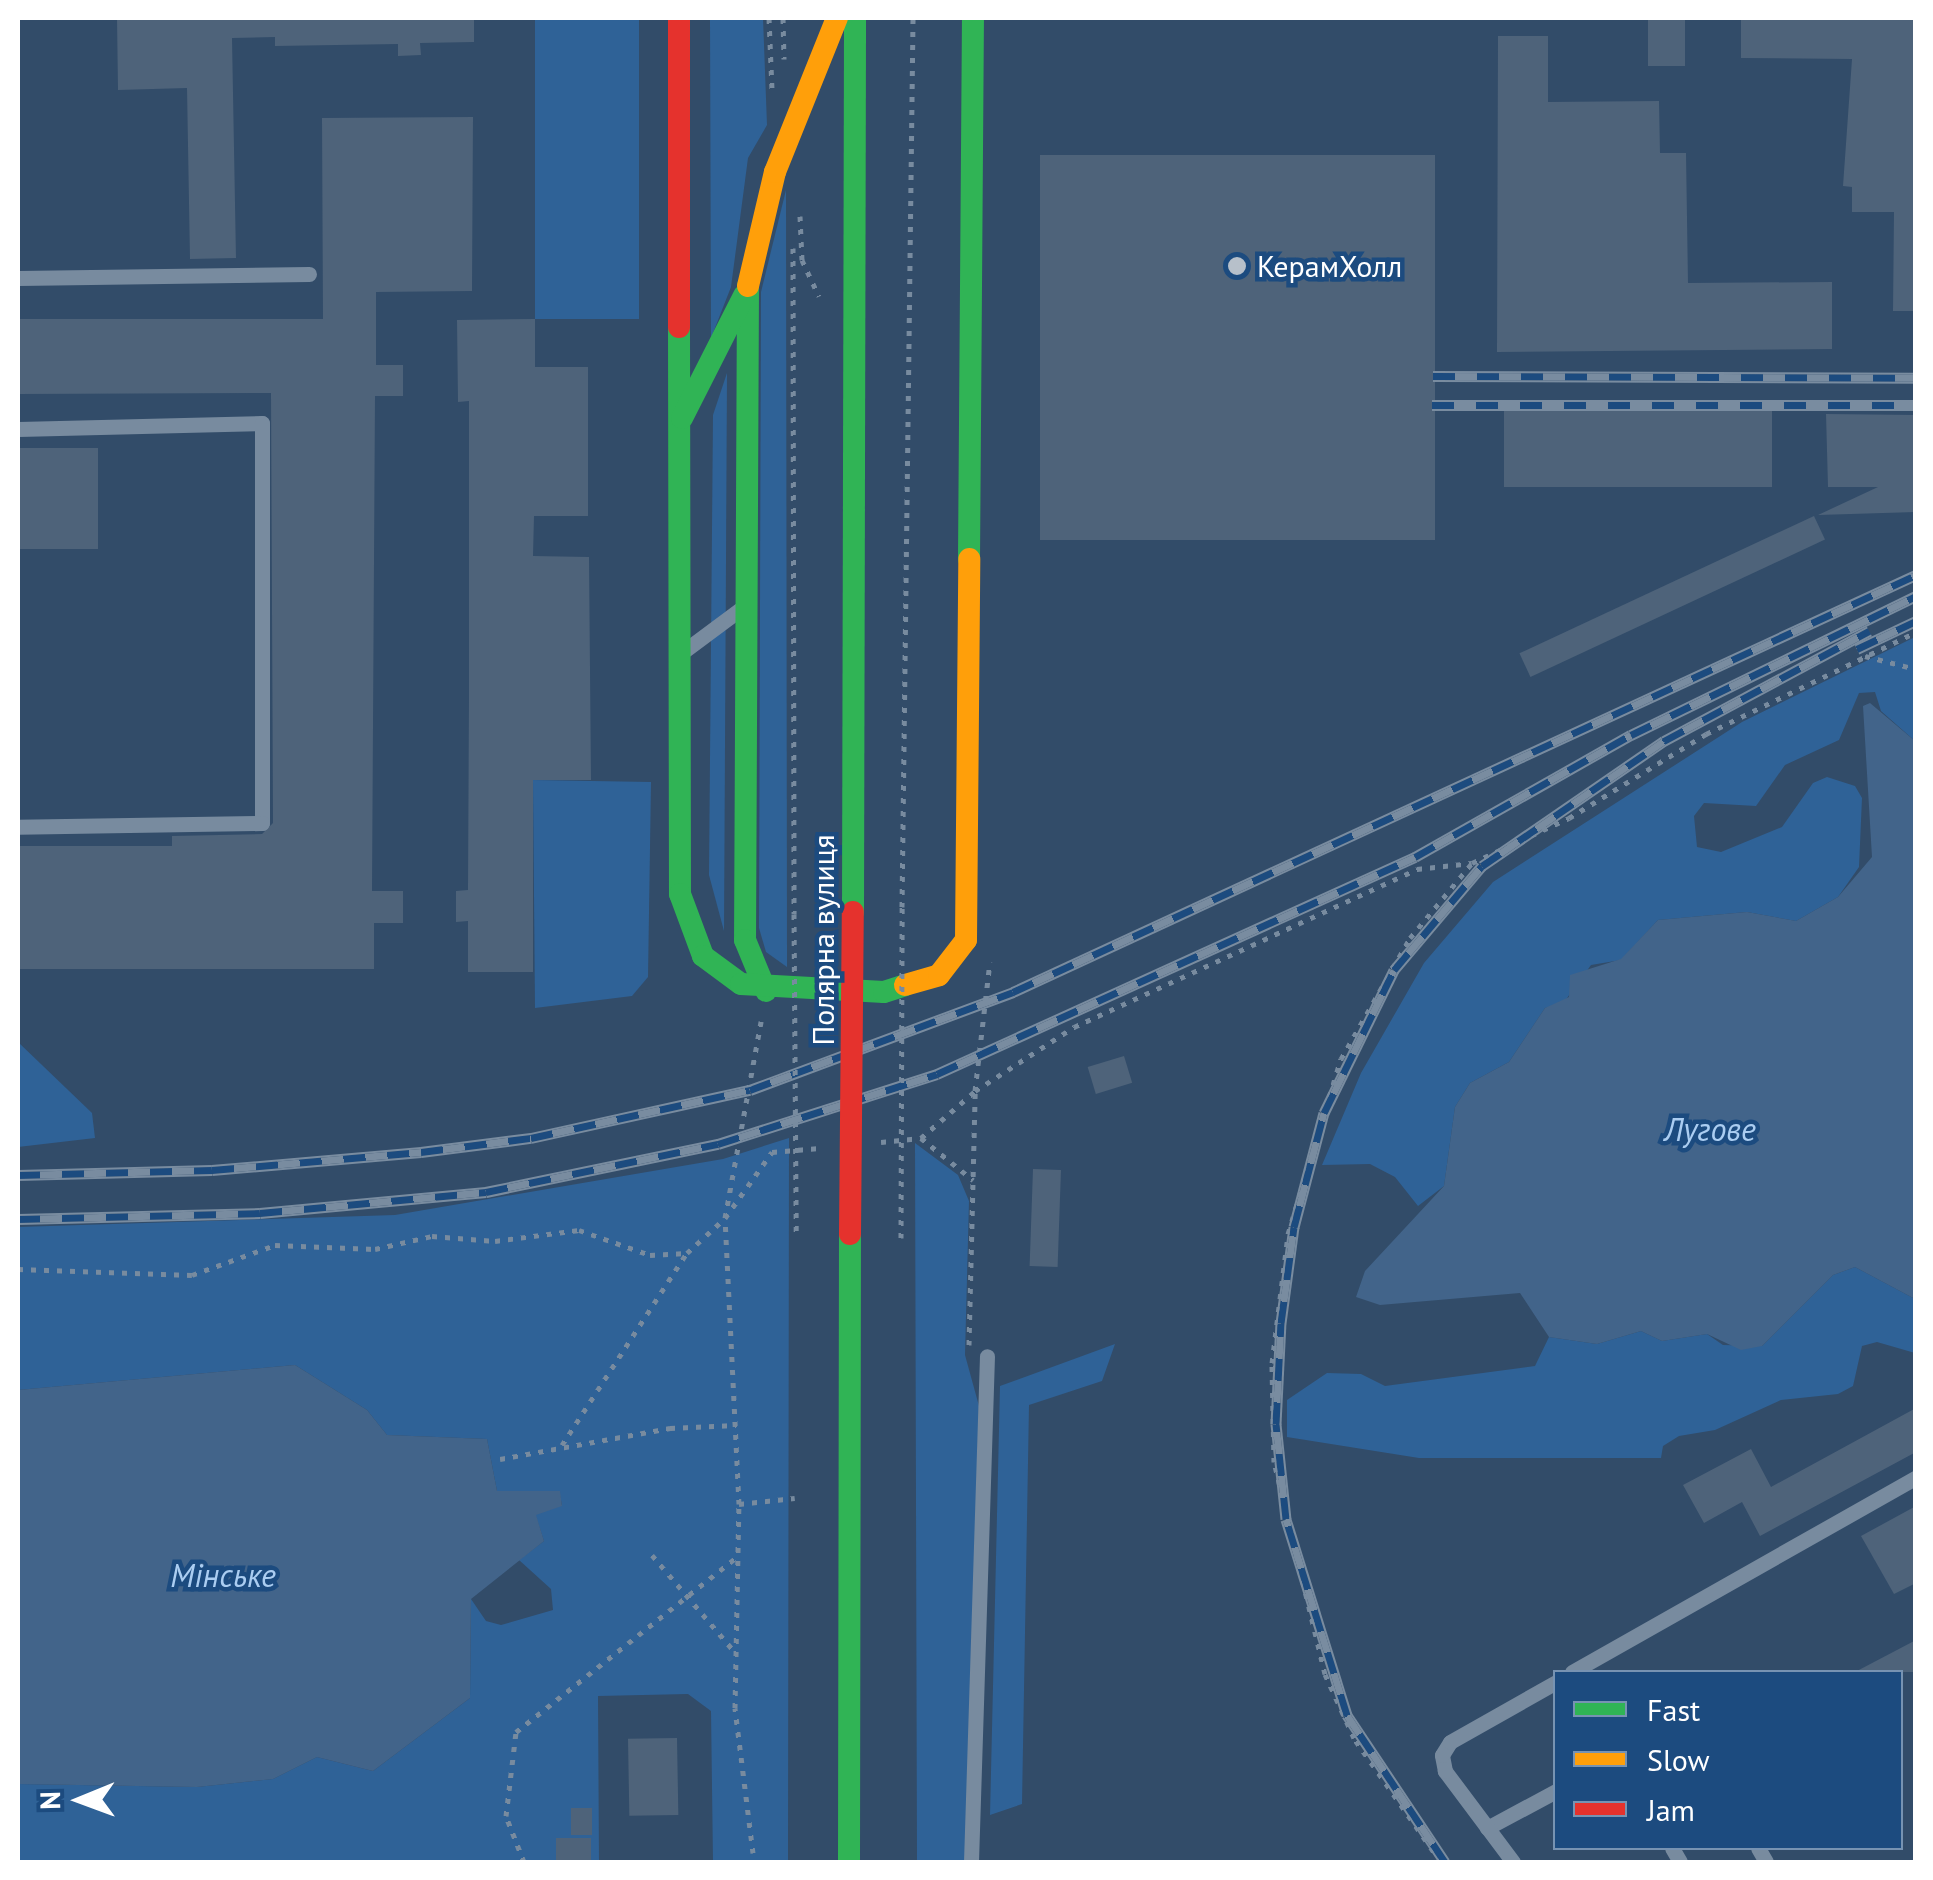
<!DOCTYPE html>
<meta charset="utf-8">
<style>
body{margin:0}
#map{position:relative;width:1933px;height:1880px;overflow:hidden;background:#324c69;font-family:"PT Sans",sans-serif}
div>[style]{position:absolute}
[style*='--x']{left:calc(var(--x)*1px);top:calc(var(--y)*1px);width:calc(var(--w)*1px);rotate:calc(var(--a)*1deg)}
.green>*{inset:0;background:#2f6297;transform-origin:0 0}
.water>*{inset:0;background:#42648a}
.building>*{inset:0;background:#4e637a;transform-origin:0 0}
.path>*{height:5px;margin-top:-2.5px;transform-origin:0;background:repeating-linear-gradient(90deg,#788b9f 0 5px,transparent 0 13px)}
.lane>*{height:15px;margin:-7.5px;padding:0 7.5px;transform-origin:7.5px;border-radius:7.5px;background:#788b9f}
.fast>*{height:22px;margin:-11px;padding:0 11px;transform-origin:11px;border-radius:11px;background:#30b455}
.slow>*{height:22px;margin:-11px;padding:0 11px;transform-origin:11px;border-radius:11px;background:#ff9f0a}
.jam>*{height:22px;margin:-11px;padding:0 11px;transform-origin:11px;border-radius:11px;background:#e5322d}
.rail>*{height:11px;margin-top:-5.5px;transform-origin:0;background:repeating-linear-gradient(90deg,#1c4b7f 0 22px,#798ca0 0 44px);box-sizing:border-box;border-block:2px solid #798ca0}
.path-bridge>*{height:5px;margin-top:-2.5px;transform-origin:0;background:repeating-linear-gradient(90deg,#788b9f 0 5px,transparent 0 13px)}
.jam-bridge>*{height:22px;margin:-11px;padding:0 11px;transform-origin:11px;border-radius:11px;background:#e5322d}
.dots>*{width:28px;height:28px;translate:-50% -50%;box-sizing:border-box;border:5px solid #1c4b7f;border-radius:50%}
span{translate:-50% -50%;white-space:nowrap;text-align:center;line-height:1.15;-webkit-text-stroke:9px #1c4b7f;paint-order:stroke}
.poi-label{font-size:30px;color:#fff}
.left{translate:0 -50%;text-align:left}
.street-label{font-size:30px;color:#fff}
.water-label{font-size:32px;color:#abcdf1;font-style:italic}
.frame{position:absolute;inset:0;border:20px solid #fff;pointer-events:none}
.legend{position:absolute;left:1553px;top:1670px;width:350px;height:180px;box-sizing:border-box;background:#1c4b7f;border:2px solid #7793b2;margin:0;padding:12px 18px;list-style:none;font-size:30px;color:#fff}
.legend li{display:flex;align-items:center;gap:20px;height:50px}
.legend b{width:50px;border:2px solid #7793b2}
.north{position:absolute;left:30px;top:1750px;width:100px;height:100px;-webkit-text-stroke:8px #1c4b7f;paint-order:stroke;rotate:269deg;font-size:28px;font-weight:700;line-height:40px;text-align:center;color:#fff}
.north::after{content:'';display:block;margin:auto;width:35px;height:45px;background:#fff;clip-path:polygon(50% 0,100% 100%,50% 72%,0 100%)}
</style>
<div id="map">
<div class="green">
<i style="left:535px;top:18px;width:104px;height:301px"></i>
<i style="clip-path:polygon(710px 18px,763px 18px,767px 125px,748px 158px,731px 287px,711px 338px)"></i>
<i style="clip-path:polygon(786px 190px,787px 967px,766px 952px,759px 928px,761px 292px)"></i>
<i style="clip-path:polygon(727px 373px,724px 931px,709px 875px,713px 415px)"></i>
<i style="clip-path:polygon(1915px 637px,1915px 741px,1881px 711px,1875px 692px,1859px 693px,1839px 740px,1785px 765px,1756px 806px,1704px 803px,1694px 816px,1697px 847px,1721px 852px,1782px 827px,1813px 783px,1827px 777px,1855px 786px,1862px 798px,1859px 867px,1838px 897px,1796px 921px,1747px 912px,1658px 920px,1621px 960px,1591px 965px,1562px 1005px,1545px 1008px,1509px 1062px,1470px 1083px,1455px 1107px,1444px 1186px,1418px 1206px,1395px 1177px,1370px 1164px,1322px 1165px,1361px 1073px,1424px 963px,1493px 882px,1742px 722px)"></i>
<i style="clip-path:polygon(533px 780px,651px 782px,648px 977px,632px 996px,535px 1008px)"></i>
<i style="clip-path:polygon(18px 1042px,92px 1113px,95px 1138px,18px 1147px)"></i>
<i style="clip-path:polygon(789px 1138px,788px 1862px,713px 1862px,711px 1711px,688px 1694px,598px 1696px,599px 1862px,18px 1862px,18px 1784px,197px 1787px,273px 1779px,317px 1757px,373px 1771px,470px 1698px,471px 1599px,486px 1621px,501px 1625px,553px 1610px,551px 1589px,519px 1560px,544px 1541px,535px 1514px,562px 1505px,559px 1491px,497px 1491px,487px 1439px,387px 1435px,367px 1410px,295px 1365px,18px 1390px,18px 1227px,395px 1215px,723px 1159px)"></i>
<i style="clip-path:polygon(915px 1143px,958px 1175px,969px 1201px,965px 1355px,979px 1406px,965px 1862px,917px 1862px)"></i>
<i style="clip-path:polygon(1855px 1267px,1915px 1299px,1915px 1353px,1877px 1342px,1862px 1346px,1853px 1386px,1838px 1394px,1781px 1400px,1715px 1430px,1679px 1436px,1663px 1446px,1661px 1458px,1419px 1458px,1287px 1437px,1287px 1400px,1327px 1373px,1361px 1374px,1385px 1386px,1535px 1366px,1549px 1337px,1597px 1344px,1641px 1331px,1662px 1341px,1707px 1334px,1723px 1345px,1762px 1346px,1833px 1275px)"></i>
<i style="clip-path:polygon(1115px 1344px,1102px 1381px,1029px 1405px,1022px 1804px,990px 1815px,1000px 1386px)"></i>
</div>
<div class="water">
<i style="clip-path:polygon(1870px 703px,1915px 741px,1915px 1299px,1855px 1267px,1833px 1275px,1762px 1346px,1741px 1350px,1707px 1334px,1662px 1341px,1641px 1331px,1597px 1344px,1549px 1337px,1520px 1293px,1380px 1305px,1356px 1297px,1365px 1271px,1444px 1186px,1455px 1107px,1470px 1083px,1509px 1062px,1545px 1008px,1569px 997px,1570px 975px,1621px 959px,1658px 920px,1747px 912px,1796px 921px,1838px 897px,1872px 857px,1863px 706px)"></i>
<i style="clip-path:polygon(295px 1365px,367px 1410px,387px 1435px,487px 1439px,497px 1491px,560px 1491px,562px 1506px,536px 1515px,544px 1541px,471px 1599px,470px 1698px,373px 1771px,317px 1757px,273px 1779px,197px 1787px,18px 1784px,18px 1390px)"></i>
</div>
<div class="building">
<i style="clip-path:polygon(117px 18px,474px 18px,474px 42px,420px 43px,421px 55px,398px 56px,398px 44px,275px 46px,275px 37px,232px 38px,236px 258px,190px 259px,187px 88px,118px 90px)"></i>
<i style="left:1648px;top:18px;width:37px;height:48px"></i>
<i style="clip-path:polygon(1741px 18px,1916px 18px,1916px 311px,1893px 311px,1894px 212px,1852px 212px,1852px 187px,1843px 186px,1852px 59px,1741px 58px)"></i>
<i style="clip-path:polygon(1498px 36px,1548px 36px,1548px 102px,1659px 101px,1660px 153px,1686px 153px,1688px 283px,1832px 282px,1832px 349px,1497px 352px)"></i>
<i style="clip-path:polygon(473px 117px,472px 291px,376px 292px,376px 365px,403px 365px,403px 396px,375px 396px,372px 891px,403px 891px,403px 923px,374px 923px,374px 969px,18px 969px,18px 846px,172px 846px,172px 836px,262px 834px,273px 823px,271px 393px,18px 394px,18px 319px,323px 319px,322px 118px)"></i>
<i style="left:1040px;top:155px;width:395px;height:385px"></i>
<i style="clip-path:polygon(535px 319px,535px 367px,588px 367px,588px 516px,534px 516px,533px 556px,589px 557px,591px 780px,533px 780px,533px 972px,468px 972px,468px 921px,456px 922px,456px 891px,468px 890px,469px 693px,469px 401px,458px 402px,457px 320px)"></i>
<i style="left:1772px;top:409px;width:78px;height:268px;rotate:90deg"></i>
<i style="clip-path:polygon(1826px 414px,1916px 415px,1916px 512px,1818px 515px,1878px 487px,1828px 487px)"></i>
<i style="left:98px;top:448px;width:101px;height:80px;rotate:90deg"></i>
<i style="left:1814px;top:516px;width:26px;height:325px;rotate:65deg"></i>
<i style="left:1124px;top:1056px;width:28px;height:38px;rotate:73deg"></i>
<i style="left:1033px;top:1169px;width:28px;height:97px;rotate:2deg"></i>
<i style="clip-path:polygon(1916px 1408px,1916px 1452px,1760px 1536px,1742px 1502px,1704px 1523px,1683px 1485px,1751px 1449px,1771px 1487px)"></i>
<i style="clip-path:polygon(1916px 1506px,1916px 1583px,1894px 1594px,1861px 1536px)"></i>
<i style="clip-path:polygon(1916px 1640px,1916px 1672px,1855px 1672px)"></i>
<i style="left:677px;top:1738px;width:77px;height:49px;rotate:89deg"></i>
<i style="left:571px;top:1808px;width:21px;height:27px"></i>
<i style="left:591px;top:1838px;width:23px;height:35px;rotate:90deg"></i>
</div>
<div class="path">
<i style="--x:769;--y:18;--w:71;--a:87.6"></i>
<i style="--x:783;--y:18;--w:41;--a:88.6"></i>
<i style="--x:800;--y:216;--w:44;--a:87.4"></i>
<i style="--x:802;--y:260;--w:40;--a:65"></i>
<i style="--x:793;--y:248;--w:666;--a:89.91"></i>
<i style="--x:1865;--y:656;--w:53;--a:14.3"></i>
<i style="--x:902;--y:907;--w:889;--a:-89.29"></i>
<i style="--x:921;--y:1138;--w:72;--a:-41"></i>
<i style="--x:975;--y:1091;--w:118;--a:-32.9"></i>
<i style="--x:1074;--y:1027;--w:378;--a:-24.7"></i>
<i style="--x:1417;--y:869;--w:55;--a:-6.2"></i>
<i style="--x:1472;--y:863;--w:107;--a:-24.9"></i>
<i style="--x:1569;--y:818;--w:161;--a:-31.5"></i>
<i style="--x:1706;--y:734;--w:233;--a:-25.9"></i>
<i style="--x:881;--y:1142;--w:40;--a:-5.7"></i>
<i style="--x:921;--y:1138;--w:67;--a:38.9"></i>
<i style="--x:18;--y:1269;--w:174;--a:2"></i>
<i style="--x:192;--y:1275;--w:88;--a:-19.9"></i>
<i style="--x:275;--y:1245;--w:100;--a:2.3"></i>
<i style="--x:375;--y:1249;--w:58;--a:-12.8"></i>
<i style="--x:432;--y:1236;--w:63;--a:4.5"></i>
<i style="--x:495;--y:1241;--w:85;--a:-7.5"></i>
<i style="--x:579;--y:1230;--w:75;--a:19.4"></i>
<i style="--x:650;--y:1255;--w:37;--a:-3"></i>
<i style="--x:687;--y:1253;--w:52;--a:-42.6"></i>
<i style="--x:725;--y:1218;--w:81;--a:-54.5"></i>
<i style="--x:772;--y:1152;--w:48;--a:-4.8"></i>
<i style="--x:969;--y:1345;--w:254;--a:-88.6"></i>
<i style="--x:975;--y:1091;--w:130;--a:-83.4"></i>
<i style="--x:562;--y:1445;--w:228;--a:-57"></i>
<i style="--x:500;--y:1459;--w:173;--a:-10.3"></i>
<i style="--x:670;--y:1428;--w:66;--a:-2.6"></i>
<i style="--x:739;--y:1504;--w:56;--a:-6.1"></i>
<i style="--x:652;--y:1555;--w:126;--a:49.5"></i>
<i style="--x:753;--y:1853;--w:146;--a:-97.1"></i>
<i style="--x:735;--y:1708;--w:204;--a:-88.9"></i>
<i style="--x:739;--y:1504;--w:286;--a:-92.8"></i>
<i style="--x:725;--y:1218;--w:200;--a:-79.6"></i>
<i style="--x:524;--y:1862;--w:49;--a:-111.4"></i>
<i style="--x:506;--y:1816;--w:85;--a:-83.2"></i>
<i style="--x:516;--y:1732;--w:282;--a:-38.4"></i>
<i style="--x:1441;--y:1862;--w:151;--a:-125.1"></i>
<i style="--x:1354;--y:1738;--w:70;--a:-114.4"></i>
<i style="--x:1325;--y:1674;--w:218;--a:-103.5"></i>
<i style="--x:1274;--y:1462;--w:99;--a:-91.2"></i>
<i style="--x:1272;--y:1363;--w:130;--a:-82.9"></i>
<i style="--x:1288;--y:1234;--w:183;--a:-73.2"></i>
<i style="--x:1341;--y:1059;--w:139;--a:-60.3"></i>
<i style="--x:1410;--y:938;--w:97;--a:-50.4"></i>
</div>
<div class="lane">
<i style="--x:18;--y:278;--w:291;--a:-0.8"></i>
<i style="--x:18;--y:429;--w:244;--a:-1.4"></i>
<i style="--x:262;--y:423;--w:400;--a:90"></i>
<i style="--x:262;--y:823;--w:244;--a:179.1"></i>
<i style="--x:684;--y:651;--w:72;--a:-36.6"></i>
<i style="--x:1572;--y:1672;--w:395;--a:-29.5"></i>
<i style="--x:1487;--y:1828;--w:78;--a:-28.2"></i>
<i style="--x:1672;--y:1848;--w:16;--a:60"></i>
<i style="--x:1758;--y:1848;--w:16;--a:60"></i>
<i style="--x:971;--y:1862;--w:506;--a:-88.19"></i>
<i style="--x:1513;--y:1862;--w:114;--a:-126.8"></i>
<i style="--x:1445;--y:1771;--w:16;--a:-101"></i>
<i style="--x:1442;--y:1755;--w:15;--a:-58"></i>
<i style="--x:1450;--y:1742;--w:122;--a:-29.5"></i>
</div>
<div class="fast">
<i style="--x:748;--y:286;--w:654;--a:90.26"></i>
<i style="--x:745;--y:940;--w:55;--a:67.6"></i>
<i style="--x:679;--y:327;--w:567;--a:89.9"></i>
<i style="--x:680;--y:894;--w:66;--a:69.6"></i>
<i style="--x:703;--y:956;--w:47;--a:36.4"></i>
<i style="--x:741;--y:984;--w:143;--a:3.2"></i>
<i style="--x:884;--y:992;--w:22;--a:-18"></i>
<i style="--x:682;--y:418;--w:137;--a:-63.1"></i>
<i style="--x:969;--y:559;--w:541;--a:-89.58"></i>
<i style="--x:853;--y:912;--w:894;--a:-89.87"></i>
<i style="--x:849;--y:1862;--w:628;--a:-89.91"></i>
</div>
<div class="slow">
<i style="--x:748;--y:286;--w:117;--a:-76.7"></i>
<i style="--x:775;--y:172;--w:166;--a:-68.1"></i>
<i style="--x:905;--y:985;--w:35;--a:-16"></i>
<i style="--x:939;--y:975;--w:44;--a:-52.4"></i>
<i style="--x:966;--y:940;--w:381;--a:-89.5"></i>
</div>
<div class="jam">
<i style="--x:679;--y:18;--w:309;--a:90"></i>
</div>
<div class="rail">
<i style="--x:1433;--y:376;--w:483;--a:0.2"></i>
<i style="--x:1432;--y:405;--w:484;--a:0"></i>
<i style="--x:1857;--y:649;--w:65;--a:-25.4"></i>
<i style="--x:18;--y:1175;--w:194;--a:-1.5"></i>
<i style="--x:212;--y:1170;--w:210;--a:-4.9"></i>
<i style="--x:421;--y:1152;--w:111;--a:-7.3"></i>
<i style="--x:531;--y:1138;--w:224;--a:-12.4"></i>
<i style="--x:750;--y:1090;--w:281;--a:-20.4"></i>
<i style="--x:1013;--y:992;--w:995;--a:-24.79"></i>
<i style="--x:18;--y:1219;--w:242;--a:-1.4"></i>
<i style="--x:260;--y:1213;--w:227;--a:-5.3"></i>
<i style="--x:486;--y:1192;--w:237;--a:-11.7"></i>
<i style="--x:718;--y:1144;--w:230;--a:-17.7"></i>
<i style="--x:937;--y:1074;--w:525;--a:-24.42"></i>
<i style="--x:1415;--y:857;--w:248;--a:-29.5"></i>
<i style="--x:1631;--y:735;--w:317;--a:-26"></i>
<i style="--x:1445;--y:1862;--w:177;--a:-123.7"></i>
<i style="--x:1347;--y:1715;--w:205;--a:-107.3"></i>
<i style="--x:1286;--y:1519;--w:96;--a:-96"></i>
<i style="--x:1276;--y:1424;--w:101;--a:-87.2"></i>
<i style="--x:1281;--y:1323;--w:97;--a:-82.3"></i>
<i style="--x:1294;--y:1227;--w:118;--a:-75.3"></i>
<i style="--x:1324;--y:1113;--w:159;--a:-63.9"></i>
<i style="--x:1394;--y:970;--w:136;--a:-49.8"></i>
<i style="--x:1482;--y:866;--w:221;--a:-34.5"></i>
<i style="--x:1664;--y:741;--w:233;--a:-28.2"></i>
</div>
<div class="path-bridge">
<i style="--x:794;--y:914;--w:323;--a:89.6"></i>
<i style="--x:901;--y:1238;--w:331;--a:-89.8"></i>
</div>
<div class="jam-bridge">
<i style="--x:850;--y:1234;--w:322;--a:-89.5"></i>
</div>
<div class="dots">
<i style="left:1237px;top:266px;background:#b7c0ca"></i>
</div>
<div class="poi-label">
<span class="left" style="left:1257px;top:266px">КерамХолл</span>
</div>
<div class="street-label">
<span style="left:823px;top:940px;rotate:-90deg">Полярна вулиця</span>
</div>
<div class="water-label">
<span style="left:1710px;top:1129px">Лугове</span>
<span style="left:223px;top:1575px">Мінське</span>
</div>
<div class="frame"></div>
<ul class="legend">
<li><b style="height:12px;background:#30b455"></b>Fast</li>
<li><b style="height:12px;background:#ff9f0a"></b>Slow</li>
<li><b style="height:12px;background:#e5322d"></b>Jam</li>
</ul>
<div class="north">N</div>
</div>
